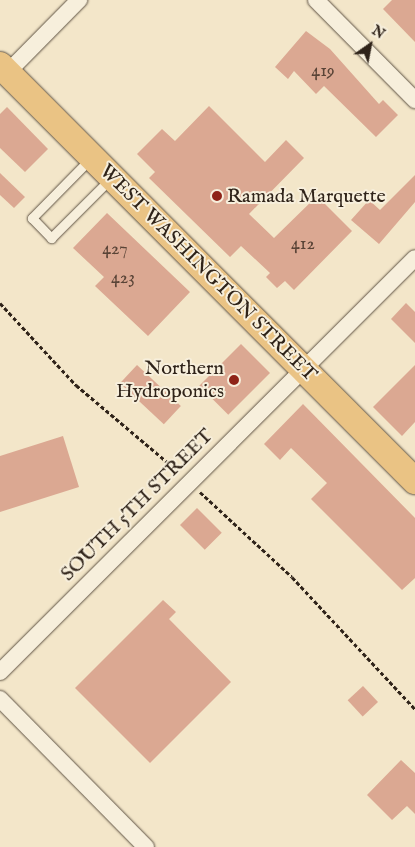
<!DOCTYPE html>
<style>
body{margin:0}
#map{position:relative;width:415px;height:847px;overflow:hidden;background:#f3e6c9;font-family:"IM FELL English",serif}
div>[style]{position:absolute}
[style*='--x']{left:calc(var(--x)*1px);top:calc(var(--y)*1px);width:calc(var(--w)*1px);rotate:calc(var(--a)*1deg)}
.building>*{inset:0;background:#dba892;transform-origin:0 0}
.path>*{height:3px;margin-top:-1.5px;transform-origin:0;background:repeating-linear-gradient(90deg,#2f2319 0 4px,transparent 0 6.5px)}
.roads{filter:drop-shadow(0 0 1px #605445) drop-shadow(0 0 1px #605445)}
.service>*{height:9px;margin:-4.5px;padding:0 4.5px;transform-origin:4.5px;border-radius:4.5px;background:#f7efdc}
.minor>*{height:16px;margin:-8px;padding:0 8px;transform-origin:8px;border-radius:8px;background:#f7efdc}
.primary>*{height:26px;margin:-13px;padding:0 13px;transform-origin:13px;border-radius:13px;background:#eac384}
.dots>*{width:14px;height:14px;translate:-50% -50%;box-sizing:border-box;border:2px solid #f7efdc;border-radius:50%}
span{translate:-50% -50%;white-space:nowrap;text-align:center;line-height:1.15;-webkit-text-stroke:4px #f7efdc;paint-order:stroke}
.number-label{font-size:18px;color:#5a4437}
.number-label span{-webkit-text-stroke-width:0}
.poi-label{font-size:20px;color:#2f2319}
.left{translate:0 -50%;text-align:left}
.right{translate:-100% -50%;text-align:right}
.street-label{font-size:20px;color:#2f2319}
.north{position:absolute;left:345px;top:20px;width:50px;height:50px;-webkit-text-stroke:4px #f7efdc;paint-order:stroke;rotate:33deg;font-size:14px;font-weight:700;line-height:20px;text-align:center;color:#2f2319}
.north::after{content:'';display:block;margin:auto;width:18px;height:22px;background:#2f2319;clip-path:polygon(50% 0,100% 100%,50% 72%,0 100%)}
</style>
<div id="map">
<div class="building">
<i style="clip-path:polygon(392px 0,415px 0,415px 42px,383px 9px)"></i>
<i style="clip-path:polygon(306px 31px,330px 49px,379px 104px,383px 100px,398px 115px,376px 137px,324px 86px,316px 94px,294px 71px,288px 79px,275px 67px)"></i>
<i style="clip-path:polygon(209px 106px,265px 162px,286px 140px,304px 158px,249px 214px,274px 238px,317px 196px,352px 231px,294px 290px,285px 281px,277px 288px,266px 277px,270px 273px,241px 246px,230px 257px,149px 178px,155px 172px,137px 154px,162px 129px,175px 141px)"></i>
<i style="clip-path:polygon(7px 107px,48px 149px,25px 172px,0 148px,0 114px)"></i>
<i style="clip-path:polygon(0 173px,25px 197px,14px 208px,0 195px)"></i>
<i style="clip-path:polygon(415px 175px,415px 202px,379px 244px,351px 220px,369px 200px,380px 210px)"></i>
<i style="clip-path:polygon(107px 213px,190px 292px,148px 336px,95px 286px,104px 277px,73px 248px)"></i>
<i style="clip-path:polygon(406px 303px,415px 312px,415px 343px,391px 319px)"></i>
<i style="left:241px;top:344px;width:41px;height:59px;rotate:45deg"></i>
<i style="left:137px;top:365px;width:60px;height:25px;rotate:43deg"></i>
<i style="clip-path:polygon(415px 365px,415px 422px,402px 436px,373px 407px)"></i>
<i style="clip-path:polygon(303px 404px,415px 518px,415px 578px,402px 590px,311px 499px,327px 483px,291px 448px,280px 460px,264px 444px)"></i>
<i style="clip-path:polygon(63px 436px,79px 487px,0 512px,0 456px)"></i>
<i style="left:197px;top:508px;width:35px;height:24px;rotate:45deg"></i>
<i style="clip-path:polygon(163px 600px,176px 612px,169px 619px,231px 682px,150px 763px,75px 688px)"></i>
<i style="left:363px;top:686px;width:22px;height:21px;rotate:47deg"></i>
<i style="clip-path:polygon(401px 760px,415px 773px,415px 814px,407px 806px,392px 820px,367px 795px)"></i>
</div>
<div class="path">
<i style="--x:0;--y:303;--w:112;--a:47.2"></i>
<i style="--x:76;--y:385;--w:135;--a:40.2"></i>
<i style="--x:200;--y:492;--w:125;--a:42.7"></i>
<i style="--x:292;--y:577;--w:180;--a:47"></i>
</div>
<div class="roads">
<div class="service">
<i style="--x:90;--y:159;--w:83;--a:134.5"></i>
<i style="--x:32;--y:218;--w:28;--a:46"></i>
<i style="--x:51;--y:238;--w:83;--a:-45"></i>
</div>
<div class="minor">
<i style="--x:316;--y:0;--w:141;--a:45.3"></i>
<i style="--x:7;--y:73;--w:103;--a:-45.4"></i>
<i style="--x:0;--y:672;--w:586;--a:-44.93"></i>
<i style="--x:0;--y:699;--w:208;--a:45.4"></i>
</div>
<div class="primary">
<i style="--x:0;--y:65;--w:588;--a:45.07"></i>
</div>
</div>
<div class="dots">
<i style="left:217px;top:196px;background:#8f2418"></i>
<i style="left:234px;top:380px;background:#8f2418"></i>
</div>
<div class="number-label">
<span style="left:323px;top:72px">419</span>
<span style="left:303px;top:245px">412</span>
<span style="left:115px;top:250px">427</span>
<span style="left:123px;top:279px">423</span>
</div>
<div class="poi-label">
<span class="left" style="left:227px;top:196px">Ramada Marquette</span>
<span class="right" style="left:224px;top:380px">Northern<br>Hydroponics</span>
</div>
<div class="street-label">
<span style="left:208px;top:273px;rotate:45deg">WEST WASHINGTON STREET</span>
<span style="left:137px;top:505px;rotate:-45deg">SOUTH 5TH STREET</span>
</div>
<div class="north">N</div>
</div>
